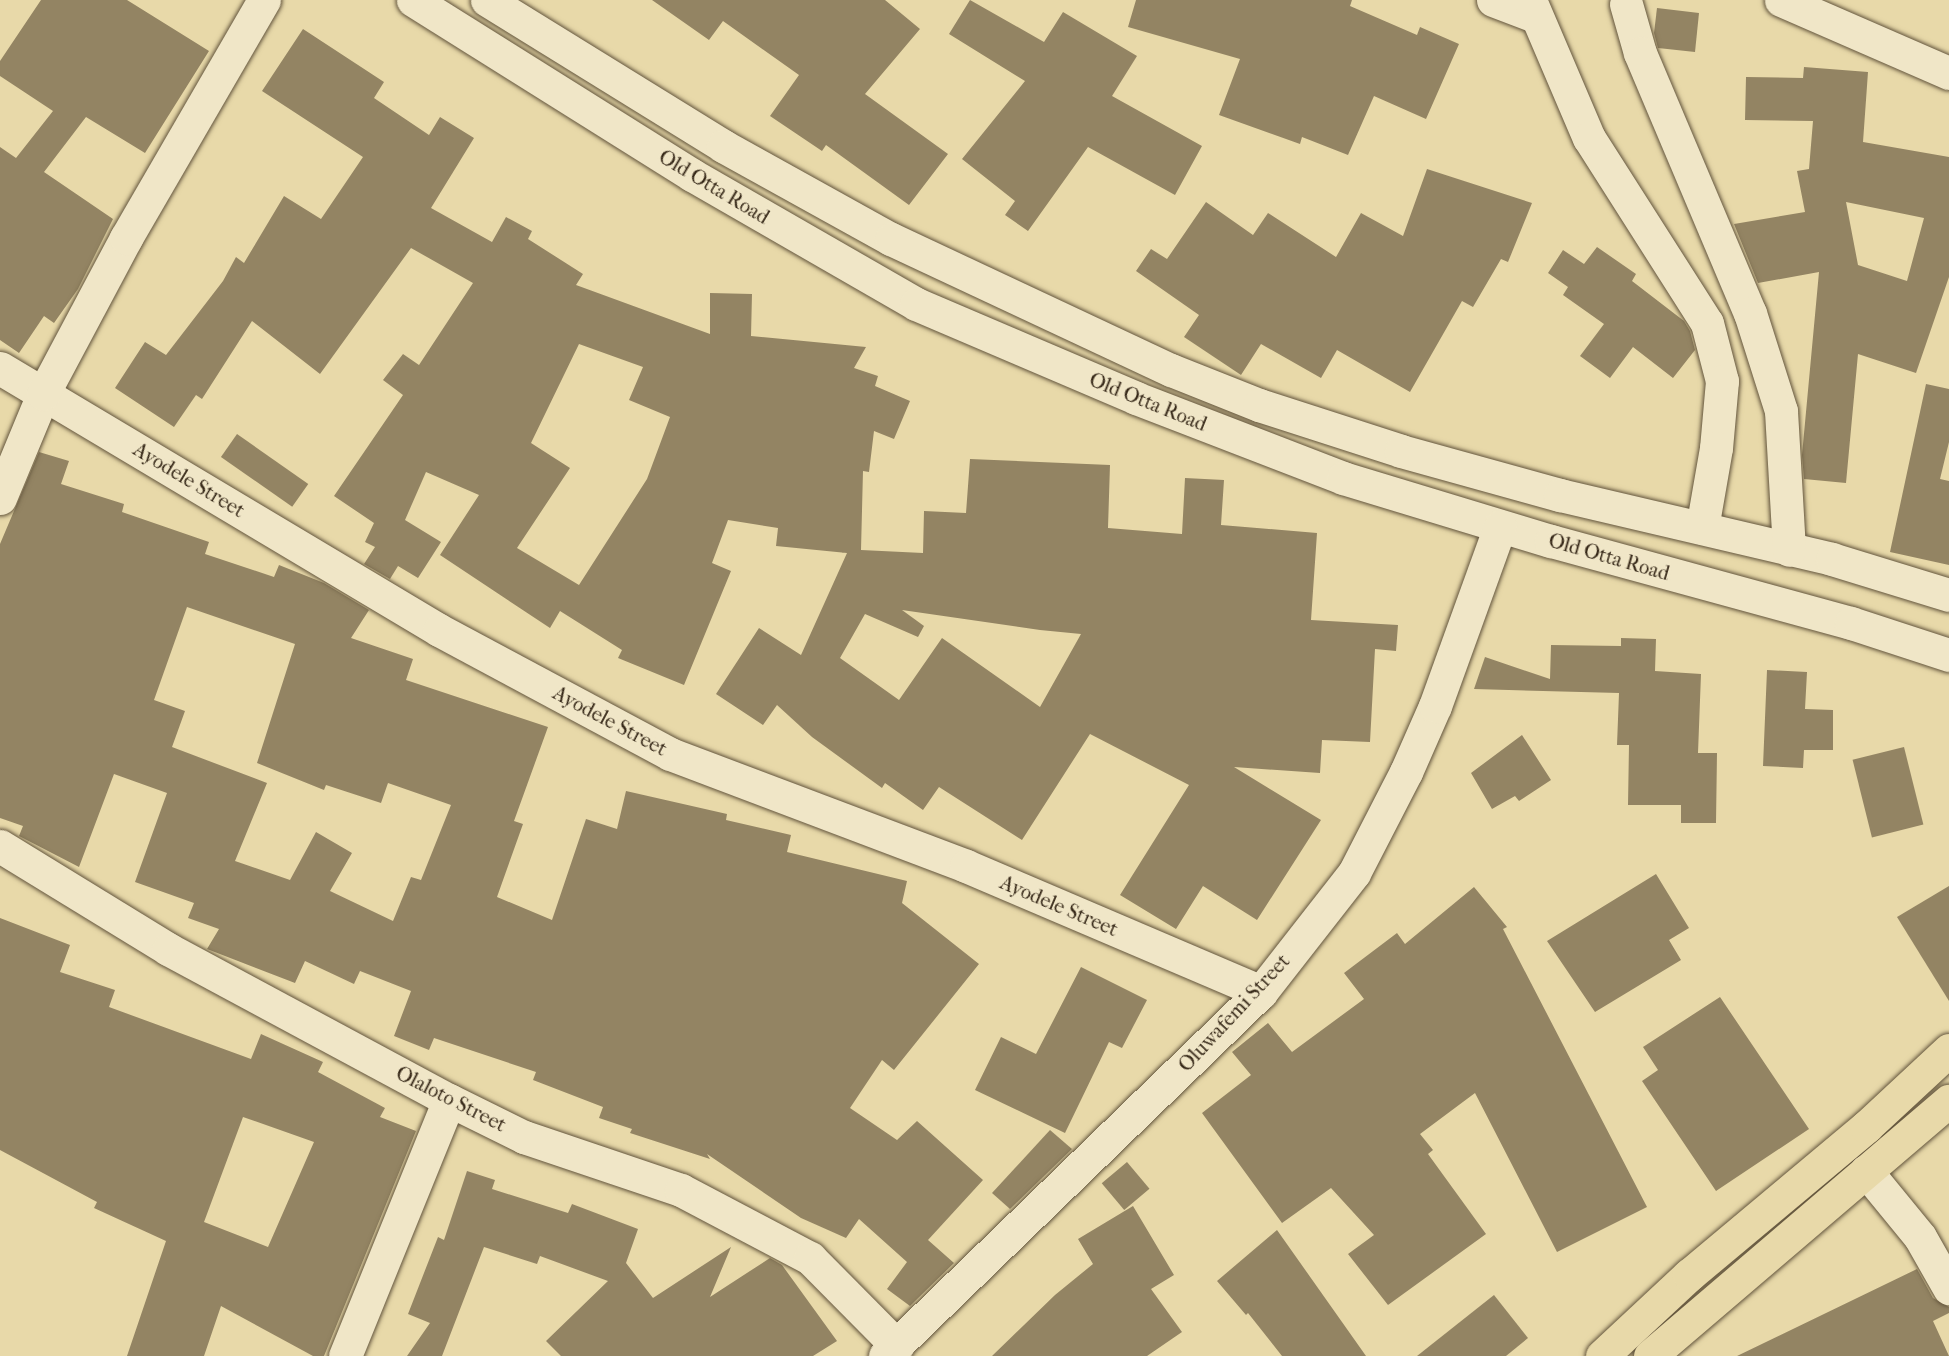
<!DOCTYPE html>
<style>
body{margin:0}
#map{position:relative;width:1949px;height:1356px;overflow:hidden;background:#e8d9a9;font-family:"IM FELL French Canon",serif}
div>[style]{position:absolute}
[style*='--x']{left:calc(var(--x)*1px);top:calc(var(--y)*1px);width:calc(var(--w)*1px);rotate:calc(var(--a)*1deg)}
.building>*{inset:0;background:#938463;transform-origin:0 0}
.roads{filter:drop-shadow(0 0 2px #62543c) drop-shadow(0 0 2px #62543c)}
.minor>*{height:33px;margin:-16.5px;padding:0 16.5px;transform-origin:16.5px;border-radius:16.5px;background:#f0e6c7}
.major>*{height:33px;margin:-16.5px;padding:0 16.5px;transform-origin:16.5px;border-radius:16.5px;background:#e8d9a9}
span{translate:-50% -50%;white-space:nowrap;text-align:center;line-height:1.15;-webkit-text-stroke:5px #f0e6c7;paint-order:stroke}
.street-label{font-size:20px;color:#362818}
</style>
<div id="map">
<div class="building">
<i style="clip-path:polygon(41px 0,127px 0,209px 51px,145px 153px,86px 117px,44px 172px,113px 219px,78px 289px,54px 323px,44px 316px,19px 353px,0 340px,0 147px,16px 158px,53px 111px,0 76px,0 61px)"></i>
<i style="clip-path:polygon(652px 0,885px 0,920px 29px,865px 94px,948px 154px,909px 205px,826px 145px,822px 151px,770px 116px,799px 75px,723px 21px,709px 40px)"></i>
<i style="clip-path:polygon(970px 0,1044px 42px,1063px 12px,1137px 56px,1112px 96px,1202px 146px,1175px 195px,1088px 147px,1028px 231px,1005px 215px,1015px 201px,962px 159px,1025px 81px,949px 34px)"></i>
<i style="clip-path:polygon(1136px 0,1352px 0,1350px 6px,1417px 35px,1420px 27px,1459px 44px,1426px 119px,1374px 96px,1348px 155px,1302px 137px,1300px 144px,1219px 115px,1240px 59px,1128px 27px)"></i>
<i style="clip-path:polygon(1657px 8px,1699px 13px,1695px 52px,1658px 48px,1654px 33px)"></i>
<i style="clip-path:polygon(evenodd,303px 29px,384px 82px,374px 98px,429px 135px,440px 117px,474px 138px,431px 208px,492px 242px,506px 217px,532px 231px,528px 239px,583px 274px,576px 285px,710px 334px,710px 293px,752px 294px,751px 336px,866px 347px,854px 368px,878px 376px,875px 386px,910px 401px,894px 439px,874px 431px,869px 472px,863px 471px,861px 550px,923px 553px,924px 511px,966px 513px,970px 459px,1110px 465px,1108px 528px,1182px 534px,1185px 478px,1224px 480px,1221px 525px,1317px 533px,1311px 620px,1398px 625px,1396px 651px,1375px 649px,1370px 742px,1322px 740px,1320px 773px,1234px 767px,1321px 820px,1257px 920px,1203px 886px,1176px 929px,1120px 895px,1189px 785px,1090px 734px,1022px 840px,939px 787px,923px 810px,885px 783px,882px 788px,812px 737px,777px 705px,763px 725px,716px 694px,759px 628px,801px 655px,847px 553px,776px 546px,778px 528px,728px 520px,712px 563px,731px 571px,684px 685px,618px 658px,622px 650px,560px 611px,550px 628px,440px 555px,479px 495px,426px 472px,405px 520px,441px 542px,418px 578px,398px 566px,390px 579px,364px 564px,375px 547px,365px 542px,374px 523px,334px 496px,403px 395px,383px 380px,403px 354px,419px 365px,473px 283px,411px 248px,320px 374px,252px 321px,202px 399px,196px 395px,174px 427px,115px 388px,145px 342px,166px 355px,223px 281px,236px 257px,244px 263px,284px 196px,321px 219px,363px 157px,262px 91px,303px 29px,579px 344px,643px 367px,629px 400px,670px 417px,647px 479px,579px 585px,517px 548px,570px 468px,531px 443px,579px 344px,303px 29px,902px 610px,1040px 630px,1081px 634px,1040px 707px,942px 638px,899px 700px,840px 658px,865px 614px,918px 637px,924px 626px,902px 610px)"></i>
<i style="clip-path:polygon(evenodd,1804px 67px,1868px 72px,1863px 142px,1949px 157px,1949px 277px,1916px 373px,1858px 354px,1846px 483px,1804px 479px,1802px 455px,1819px 272px,1758px 283px,1734px 224px,1805px 212px,1797px 171px,1809px 169px,1813px 121px,1745px 120px,1746px 77px,1803px 78px,1804px 67px,1846px 202px,1924px 218px,1907px 281px,1858px 265px,1846px 202px)"></i>
<i style="clip-path:polygon(1427px 169px,1532px 203px,1508px 262px,1501px 259px,1473px 307px,1462px 301px,1410px 392px,1337px 350px,1321px 378px,1261px 344px,1241px 375px,1184px 337px,1199px 315px,1136px 271px,1151px 249px,1167px 259px,1206px 202px,1253px 235px,1268px 213px,1336px 257px,1361px 213px,1403px 236px)"></i>
<i style="clip-path:polygon(1597px 247px,1636px 274px,1632px 281px,1684px 321px,1690px 331px,1695px 350px,1673px 378px,1633px 347px,1610px 378px,1580px 356px,1604px 324px,1563px 295px,1568px 287px,1548px 273px,1563px 250px,1584px 264px)"></i>
<i style="clip-path:polygon(1926px 384px,1949px 389px,1949px 442px,1940px 479px,1949px 481px,1949px 565px,1890px 552px)"></i>
<i style="left:237px;top:434px;width:87px;height:28px;rotate:35deg"></i>
<i style="clip-path:polygon(evenodd,39px 452px,69px 461px,61px 484px,124px 504px,122px 512px,209px 542px,205px 554px,274px 577px,279px 565px,324px 583px,369px 610px,351px 638px,413px 659px,406px 680px,548px 727px,514px 821px,523px 824px,497px 897px,552px 920px,586px 819px,617px 829px,626px 791px,727px 814px,726px 820px,791px 835px,787px 852px,907px 881px,902px 903px,979px 964px,894px 1070px,882px 1060px,850px 1108px,897px 1140px,917px 1121px,983px 1180px,928px 1240px,954px 1263px,910px 1306px,887px 1289px,907px 1262px,859px 1219px,846px 1238px,801px 1218px,707px 1154px,710px 1159px,630px 1133px,632px 1129px,599px 1118px,603px 1107px,533px 1080px,536px 1072px,434px 1038px,429px 1050px,394px 1036px,411px 991px,360px 971px,354px 984px,305px 961px,295px 983px,207px 949px,219px 929px,188px 918px,194px 903px,135px 882px,167px 793px,114px 774px,79px 867px,19px 836px,23px 826px,0 818px,0 544px,39px 452px,187px 607px,295px 644px,257px 763px,324px 790px,326px 785px,381px 803px,388px 783px,451px 805px,421px 880px,411px 877px,393px 921px,330px 891px,352px 853px,316px 832px,290px 880px,235px 861px,267px 783px,172px 747px,185px 711px,154px 700px,187px 607px)"></i>
<i style="clip-path:polygon(1621px 638px,1656px 639px,1655px 671px,1701px 674px,1698px 753px,1717px 753px,1716px 823px,1681px 823px,1681px 805px,1628px 805px,1629px 745px,1617px 745px,1619px 693px,1474px 689px,1485px 657px,1550px 679px,1551px 645px,1621px 646px)"></i>
<i style="clip-path:polygon(1767px 670px,1807px 672px,1805px 709px,1833px 710px,1833px 750px,1804px 750px,1803px 768px,1763px 766px)"></i>
<i style="clip-path:polygon(1522px 735px,1551px 780px,1519px 801px,1515px 796px,1492px 809px,1471px 773px)"></i>
<i style="left:1904px;top:747px;width:80px;height:53px;rotate:76deg"></i>
<i style="clip-path:polygon(1656px 874px,1689px 928px,1669px 940px,1681px 960px,1595px 1012px,1547px 941px)"></i>
<i style="clip-path:polygon(1949px 886px,1949px 1001px,1897px 917px)"></i>
<i style="clip-path:polygon(1474px 887px,1507px 927px,1503px 929px,1647px 1207px,1557px 1252px,1475px 1093px,1420px 1134px,1433px 1150px,1428px 1154px,1486px 1234px,1388px 1305px,1348px 1254px,1374px 1235px,1331px 1188px,1282px 1223px,1202px 1113px,1251px 1075px,1232px 1052px,1268px 1023px,1292px 1052px,1364px 999px,1344px 973px,1397px 933px,1405px 944px)"></i>
<i style="clip-path:polygon(evenodd,0 918px,70px 945px,60px 972px,115px 990px,109px 1007px,251px 1059px,261px 1034px,323px 1062px,318px 1072px,385px 1108px,380px 1117px,416px 1131px,324px 1356px,313px 1356px,221px 1306px,204px 1356px,127px 1356px,166px 1241px,94px 1208px,97px 1202px,0 1150px,0 918px,243px 1117px,314px 1142px,268px 1247px,204px 1222px,243px 1117px)"></i>
<i style="clip-path:polygon(1081px 967px,1147px 1000px,1122px 1048px,1109px 1042px,1065px 1133px,975px 1090px,1001px 1037px,1036px 1054px)"></i>
<i style="clip-path:polygon(1720px 997px,1809px 1129px,1716px 1191px,1642px 1081px,1658px 1070px,1643px 1047px)"></i>
<i style="clip-path:polygon(1050px 1130px,1072px 1149px,1010px 1209px,992px 1193px)"></i>
<i style="left:1127px;top:1162px;width:35px;height:33px;rotate:50deg"></i>
<i style="clip-path:polygon(467px 1171px,495px 1180px,492px 1189px,568px 1213px,572px 1204px,638px 1229px,626px 1263px,653px 1298px,731px 1247px,710px 1297px,770px 1258px,782px 1265px,837px 1341px,813px 1356px,561px 1356px,546px 1341px,608px 1281px,540px 1256px,537px 1264px,484px 1247px,442px 1356px,407px 1356px,430px 1323px,408px 1314px,438px 1237px,444px 1240px)"></i>
<i style="clip-path:polygon(1133px 1206px,1174px 1275px,1151px 1289px,1182px 1332px,1147px 1356px,992px 1356px,1055px 1295px,1093px 1264px,1078px 1239px)"></i>
<i style="clip-path:polygon(1277px 1230px,1342px 1322px,1366px 1356px,1282px 1356px,1248px 1313px,1246px 1315px,1217px 1281px)"></i>
<i style="clip-path:polygon(1917px 1269px,1933px 1298px,1949px 1307px,1949px 1313px,1933px 1321px,1949px 1356px,1737px 1356px)"></i>
<i style="clip-path:polygon(1494px 1295px,1528px 1338px,1506px 1356px,1417px 1356px)"></i>
</div>
<div class="roads">
<div class="minor">
<i style="--x:413;--y:0;--w:329;--a:32.1"></i>
<i style="--x:692;--y:175;--w:258;--a:29.9"></i>
<i style="--x:916;--y:304;--w:239;--a:23.1"></i>
<i style="--x:1136;--y:398;--w:222;--a:21.1"></i>
<i style="--x:1343;--y:478;--w:217;--a:16.9"></i>
<i style="--x:1551;--y:541;--w:311;--a:15.3"></i>
<i style="--x:1851;--y:623;--w:103;--a:18.1"></i>
<i style="--x:487;--y:0;--w:278;--a:31.7"></i>
<i style="--x:723;--y:146;--w:192;--a:29"></i>
<i style="--x:891;--y:239;--w:309;--a:25.1"></i>
<i style="--x:1171;--y:370;--w:95;--a:21.7"></i>
<i style="--x:1259;--y:405;--w:149;--a:17.9"></i>
<i style="--x:1401;--y:451;--w:165;--a:15.5"></i>
<i style="--x:1560;--y:495;--w:279;--a:13.2"></i>
<i style="--x:1832;--y:559;--w:122;--a:17.1"></i>
<i style="--x:1493;--y:0;--w:45;--a:20.9"></i>
<i style="--x:1530;--y:0;--w:150;--a:66.9"></i>
<i style="--x:1589;--y:138;--w:219;--a:57.5"></i>
<i style="--x:1707;--y:323;--w:60;--a:75.5"></i>
<i style="--x:1722;--y:381;--w:67;--a:95.1"></i>
<i style="--x:1716;--y:448;--w:81;--a:99.9"></i>
<i style="--x:1781;--y:0;--w:183;--a:23.5"></i>
<i style="--x:1626;--y:4;--w:51;--a:74.1"></i>
<i style="--x:1640;--y:53;--w:282;--a:67.1"></i>
<i style="--x:1750;--y:313;--w:103;--a:72.4"></i>
<i style="--x:1781;--y:411;--w:139;--a:86.7"></i>
<i style="--x:0;--y:368;--w:511;--a:30.83"></i>
<i style="--x:439;--y:630;--w:262;--a:28.2"></i>
<i style="--x:670;--y:754;--w:316;--a:20.7"></i>
<i style="--x:966;--y:866;--w:321;--a:23.1"></i>
<i style="--x:0;--y:498;--w:113;--a:-67.5"></i>
<i style="--x:43;--y:394;--w:177;--a:-62"></i>
<i style="--x:126;--y:238;--w:275;--a:-59.9"></i>
<i style="--x:0;--y:846;--w:197;--a:31.5"></i>
<i style="--x:168;--y:949;--w:319;--a:28.3"></i>
<i style="--x:449;--y:1100;--w:84;--a:26.3"></i>
<i style="--x:524;--y:1137;--w:166;--a:18.7"></i>
<i style="--x:681;--y:1190;--w:146;--a:27.8"></i>
<i style="--x:810;--y:1258;--w:124;--a:45.3"></i>
<i style="--x:1866;--y:1171;--w:85;--a:50.7"></i>
<i style="--x:1920;--y:1237;--w:59;--a:60.4"></i>
<i style="--x:345;--y:1356;--w:276;--a:-67.9"></i>
<i style="--x:885;--y:1356;--w:523;--a:-44.07"></i>
<i style="--x:1261;--y:992;--w:151;--a:-52"></i>
<i style="--x:1354;--y:873;--w:114;--a:-62.8"></i>
<i style="--x:1406;--y:772;--w:72;--a:-66.3"></i>
<i style="--x:1435;--y:706;--w:191;--a:-70.1"></i>
</div>
<div class="major">
<i style="--x:1602;--y:1356;--w:119;--a:-43"></i>
<i style="--x:1689;--y:1275;--w:231;--a:-39.9"></i>
<i style="--x:1866;--y:1127;--w:113;--a:-42.9"></i>
<i style="--x:1650;--y:1356;--w:393;--a:-40.5"></i>
</div>
</div>
<div class="street-label">
<span style="left:714px;top:187px;rotate:31deg">Old Otta Road</span>
<span style="left:1148px;top:402px;rotate:22deg">Old Otta Road</span>
<span style="left:189px;top:480px;rotate:31deg">Ayodele Street</span>
<span style="left:1609px;top:557px;rotate:16deg">Old Otta Road</span>
<span style="left:610px;top:721px;rotate:28deg">Ayodele Street</span>
<span style="left:1059px;top:906px;rotate:23deg">Ayodele Street</span>
<span style="left:1234px;top:1013px;rotate:-47deg">Oluwafemi Street</span>
<span style="left:451px;top:1099px;rotate:27deg">Olaloto Street</span>
</div>
</div>
